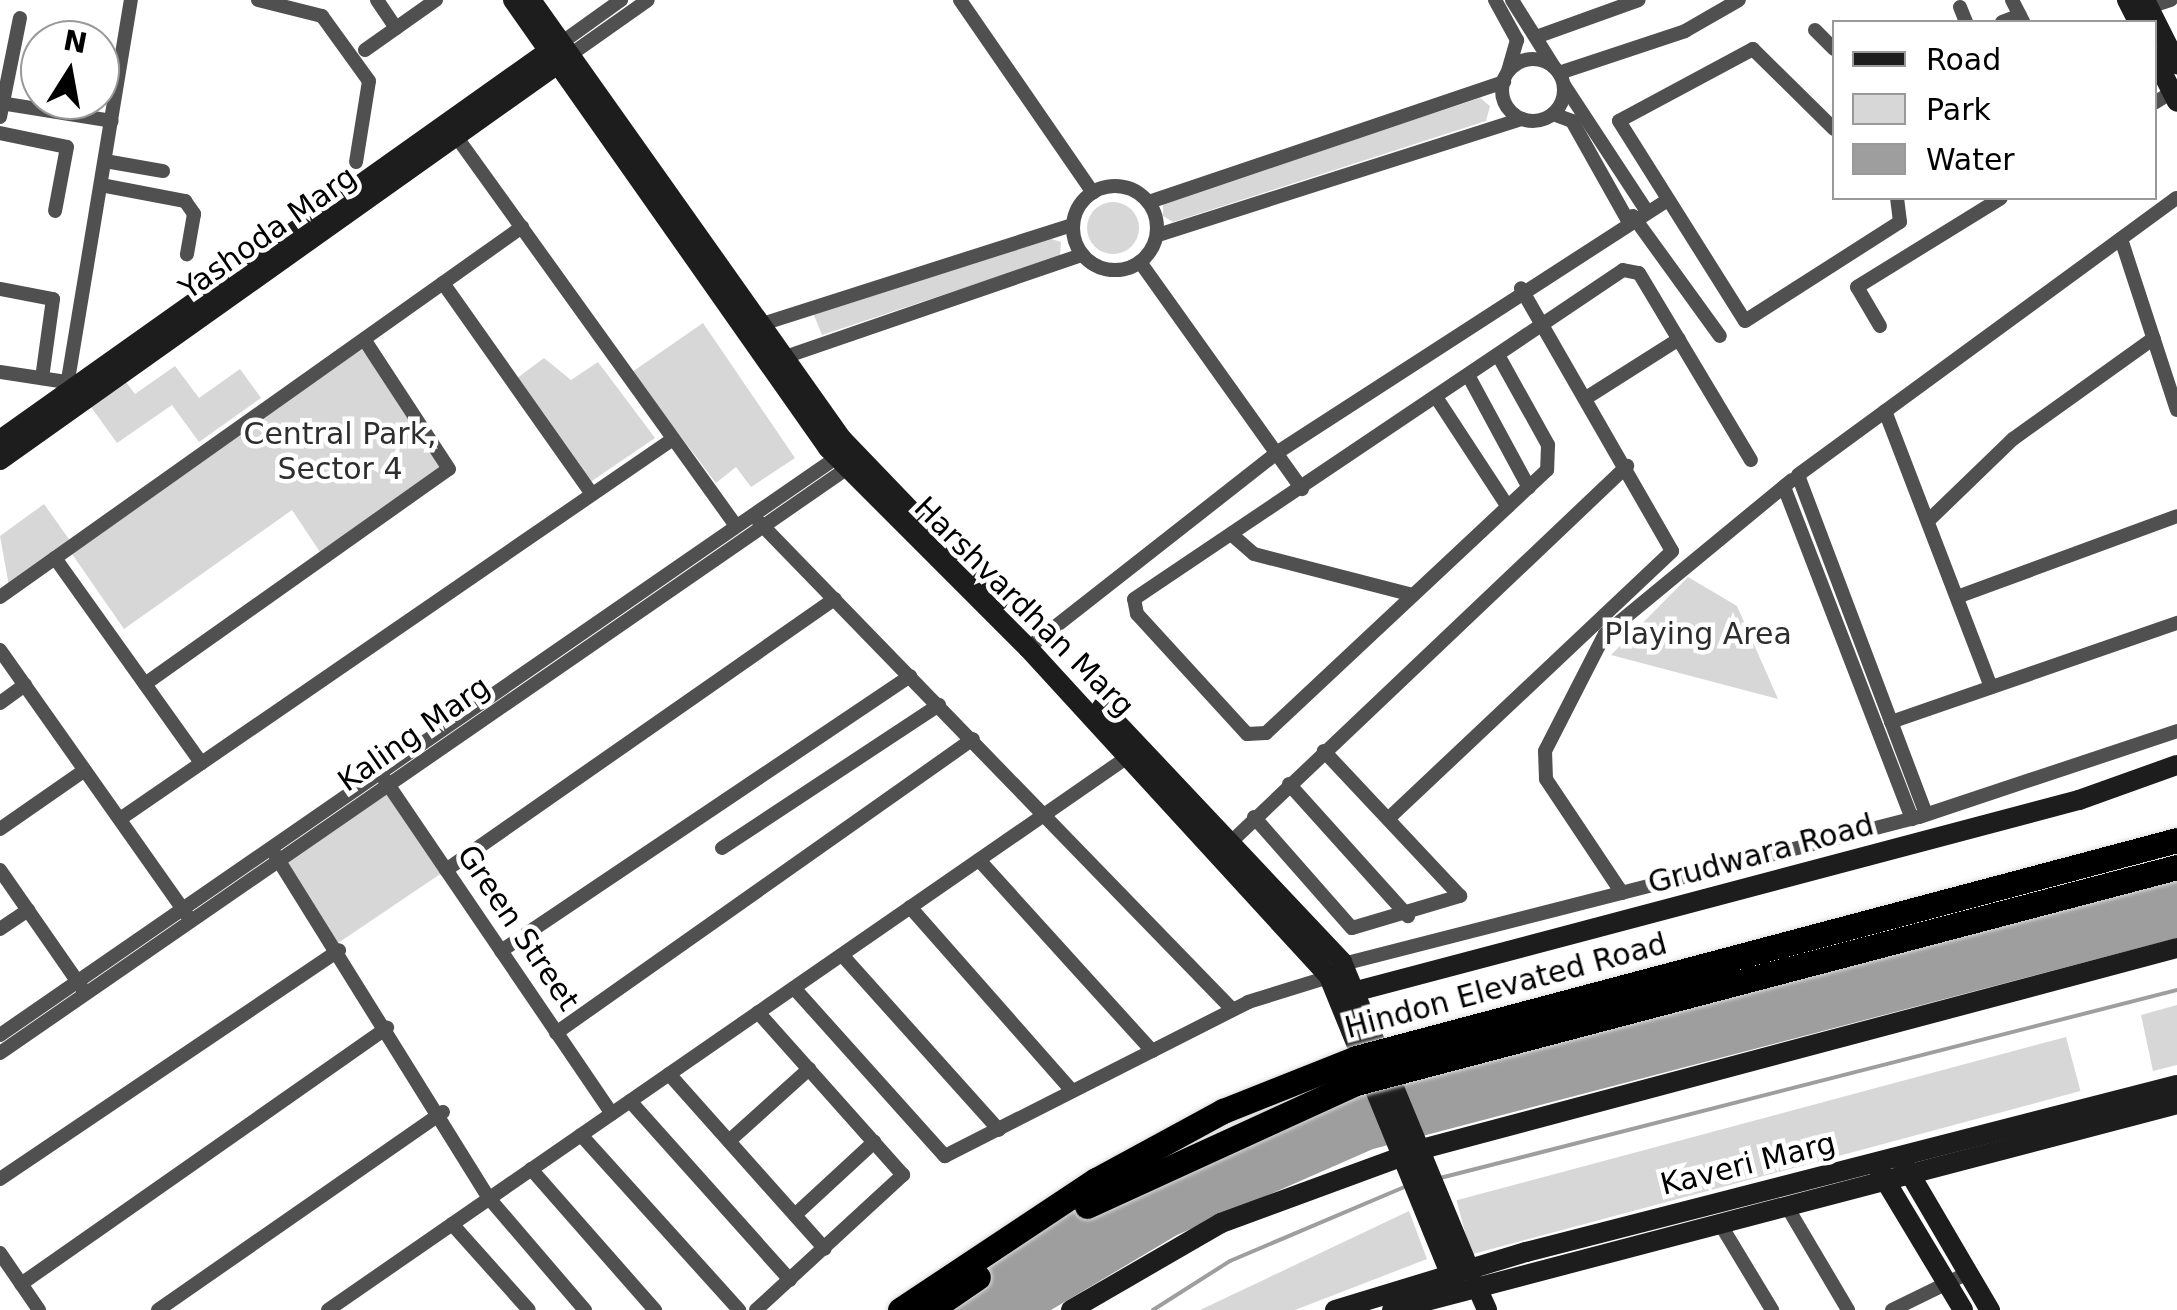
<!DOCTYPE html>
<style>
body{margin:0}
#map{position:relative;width:2177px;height:1310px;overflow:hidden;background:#fff;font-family:"DejaVu Sans",sans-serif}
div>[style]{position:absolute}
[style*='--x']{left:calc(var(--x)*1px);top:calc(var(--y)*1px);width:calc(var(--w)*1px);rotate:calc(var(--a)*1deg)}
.green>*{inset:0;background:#d7d7d7;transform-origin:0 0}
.round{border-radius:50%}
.water>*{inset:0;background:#9e9e9e}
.stream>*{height:4px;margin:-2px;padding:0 2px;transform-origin:2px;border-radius:2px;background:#9e9e9e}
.street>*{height:14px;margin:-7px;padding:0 7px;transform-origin:7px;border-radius:7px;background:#505050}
.street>.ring{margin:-7px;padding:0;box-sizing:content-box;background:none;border:14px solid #505050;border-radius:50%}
.secondary>*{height:20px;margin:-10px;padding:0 10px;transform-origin:10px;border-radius:10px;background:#1d1d1d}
.bridges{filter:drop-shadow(0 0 2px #dbdbdb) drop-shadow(0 0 2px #dbdbdb)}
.highway-bridge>*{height:25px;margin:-12.5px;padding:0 12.5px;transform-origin:12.5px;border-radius:12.5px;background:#000}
span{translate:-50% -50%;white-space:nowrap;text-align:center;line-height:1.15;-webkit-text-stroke:9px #fff;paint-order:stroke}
.street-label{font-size:30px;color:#000}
.park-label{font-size:30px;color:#2e2e2e}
.legend{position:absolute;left:1832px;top:20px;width:325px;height:180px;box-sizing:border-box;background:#fff;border:2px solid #999;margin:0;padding:12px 18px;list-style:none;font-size:30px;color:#000}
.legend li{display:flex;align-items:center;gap:20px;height:50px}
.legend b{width:50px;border:2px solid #999}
.north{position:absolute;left:20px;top:20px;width:100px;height:100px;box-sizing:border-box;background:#fff;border:2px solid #999;border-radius:50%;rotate:11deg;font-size:28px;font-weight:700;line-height:40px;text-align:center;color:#000}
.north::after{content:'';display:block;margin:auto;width:35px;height:45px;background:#000;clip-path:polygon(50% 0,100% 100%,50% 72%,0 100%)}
</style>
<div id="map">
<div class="green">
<i style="clip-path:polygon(1480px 98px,1490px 106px,1486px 121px,1173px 222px,1163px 216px,1163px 202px)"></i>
<i class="round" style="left:1087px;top:202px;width:52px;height:52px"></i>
<i style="clip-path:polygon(1048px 238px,1061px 242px,1060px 256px,822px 335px,813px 313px)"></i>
<i style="clip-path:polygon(703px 323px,795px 458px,751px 487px,736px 467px,716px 483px,632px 372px)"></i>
<i style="clip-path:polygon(360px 347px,446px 466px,320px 552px,292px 510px,124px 629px,72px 554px)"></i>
<i style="clip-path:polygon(544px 358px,571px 380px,598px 362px,655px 438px,586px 485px,512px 382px)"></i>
<i style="clip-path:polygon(175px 366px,199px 398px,240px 369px,261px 398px,199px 442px,172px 405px,117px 443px,91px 407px,126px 382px,135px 394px)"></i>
<i style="clip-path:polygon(44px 504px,71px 542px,9px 586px,0 536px)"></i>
<i style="clip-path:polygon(1688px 577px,1737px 606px,1778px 699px,1611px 655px)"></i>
<i style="left:388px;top:785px;width:103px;height:132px;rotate:56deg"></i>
<i style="clip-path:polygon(2177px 1005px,2177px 1065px,2153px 1071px,2141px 1015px)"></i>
<i style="left:2066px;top:1037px;width:56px;height:631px;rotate:75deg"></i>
<i style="clip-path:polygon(1409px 1211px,1427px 1259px,1295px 1310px,1200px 1310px)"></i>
</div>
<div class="water">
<i style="clip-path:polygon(2177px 858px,2177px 938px,1373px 1149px,1177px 1235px,1051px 1310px,927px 1310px,1092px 1197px,1320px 1083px)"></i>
</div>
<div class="stream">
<i style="--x:1440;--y:1178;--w:761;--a:-14.31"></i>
<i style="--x:1153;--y:1310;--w:91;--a:-32.5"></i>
<i style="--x:1230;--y:1261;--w:192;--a:-23"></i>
</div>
<div class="street">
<i style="--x:258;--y:0;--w:66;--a:14"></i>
<i style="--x:322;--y:16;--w:80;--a:54.1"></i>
<i style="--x:369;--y:81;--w:82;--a:99.1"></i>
<i style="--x:377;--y:0;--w:34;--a:56"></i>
<i style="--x:960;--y:0;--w:234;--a:55.4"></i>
<i style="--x:1495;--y:0;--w:46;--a:61.2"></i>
<i style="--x:1517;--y:40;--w:32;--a:106"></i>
<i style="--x:1512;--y:0;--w:79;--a:57.9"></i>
<i style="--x:2012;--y:0;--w:25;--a:63"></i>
<i style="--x:1960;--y:7;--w:16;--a:68"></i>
<i style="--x:2149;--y:7;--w:23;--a:-18"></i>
<i style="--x:2002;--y:22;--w:19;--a:-21"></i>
<i style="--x:1815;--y:30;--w:27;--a:45"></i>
<i style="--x:1536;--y:37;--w:109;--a:-19.8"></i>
<i style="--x:561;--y:43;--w:74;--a:-35.6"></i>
<i style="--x:365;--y:50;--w:87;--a:-35.2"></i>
<i style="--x:570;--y:55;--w:95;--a:-35.2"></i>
<i class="ring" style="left:1502px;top:59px;width:48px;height:48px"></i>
<i style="--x:1559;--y:73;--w:133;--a:-18.4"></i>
<i style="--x:1685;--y:31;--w:62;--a:-29.9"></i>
<i style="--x:1564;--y:85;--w:149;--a:56.7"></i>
<i style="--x:0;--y:103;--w:113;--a:9.1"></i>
<i style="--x:2154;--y:103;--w:27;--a:-31"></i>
<i style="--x:1553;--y:114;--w:20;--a:20"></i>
<i style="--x:1572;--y:121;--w:112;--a:60.7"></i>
<i style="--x:0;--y:117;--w:101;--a:-78.6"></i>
<i style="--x:1834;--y:129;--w:114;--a:-135.4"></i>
<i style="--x:1753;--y:49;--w:152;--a:151.8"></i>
<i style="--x:1619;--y:121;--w:236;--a:57.8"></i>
<i style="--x:1745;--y:321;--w:184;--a:-32.6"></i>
<i style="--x:1900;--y:222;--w:24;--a:-97"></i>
<i style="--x:453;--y:132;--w:485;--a:54.3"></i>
<i style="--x:0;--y:133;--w:68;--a:11.8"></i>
<i style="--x:67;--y:147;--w:65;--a:100.6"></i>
<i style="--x:105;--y:161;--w:59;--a:9.8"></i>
<i style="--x:101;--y:185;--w:86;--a:10.8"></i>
<i style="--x:185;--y:201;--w:16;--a:55"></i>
<i style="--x:194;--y:214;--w:41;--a:99.9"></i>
<i class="ring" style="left:1073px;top:186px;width:70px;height:70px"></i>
<i style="--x:1149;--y:202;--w:375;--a:-18.7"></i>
<i style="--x:1633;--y:216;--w:148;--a:54.1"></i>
<i style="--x:1158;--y:235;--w:382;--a:-17.7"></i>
<i style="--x:2121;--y:239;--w:180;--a:71.9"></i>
<i style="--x:1140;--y:262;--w:279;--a:54.5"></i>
<i style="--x:443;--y:283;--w:258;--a:54.8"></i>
<i style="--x:0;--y:289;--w:54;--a:10.7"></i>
<i style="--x:53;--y:299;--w:80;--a:97.9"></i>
<i style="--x:762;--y:324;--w:326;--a:-17.7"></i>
<i style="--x:1880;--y:326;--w:45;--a:-120.5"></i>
<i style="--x:1857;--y:287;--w:169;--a:-31.7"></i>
<i style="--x:1498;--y:355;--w:103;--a:60.9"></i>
<i style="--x:1548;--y:445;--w:25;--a:92"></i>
<i style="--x:1547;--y:470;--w:385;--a:136.9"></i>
<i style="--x:1266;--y:733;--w:19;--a:177"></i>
<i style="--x:1247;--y:734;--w:163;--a:-132.5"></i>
<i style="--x:1137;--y:614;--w:15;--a:-101"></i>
<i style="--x:1134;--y:599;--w:589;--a:-33.93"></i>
<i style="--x:1623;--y:270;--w:16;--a:11"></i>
<i style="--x:1639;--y:273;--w:218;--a:59.1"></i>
<i style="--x:785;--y:357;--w:314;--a:-19"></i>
<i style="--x:0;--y:372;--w:67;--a:8.6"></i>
<i style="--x:1468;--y:375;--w:128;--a:61.6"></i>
<i style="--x:1436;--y:397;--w:131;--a:56.8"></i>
<i style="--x:65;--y:398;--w:403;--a:-80.6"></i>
<i style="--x:1586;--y:398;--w:110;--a:-32.4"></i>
<i style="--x:1885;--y:411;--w:296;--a:69"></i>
<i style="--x:1784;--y:487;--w:356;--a:68.9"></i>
<i style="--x:1928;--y:521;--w:118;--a:-44"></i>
<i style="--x:2013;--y:439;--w:173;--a:-35.6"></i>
<i style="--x:759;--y:522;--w:679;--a:45.84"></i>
<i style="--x:1231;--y:534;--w:30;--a:41"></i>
<i style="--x:1254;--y:554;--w:164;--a:14.5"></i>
<i style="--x:55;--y:558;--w:252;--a:54.5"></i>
<i style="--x:0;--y:597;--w:640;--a:-35.33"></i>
<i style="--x:1957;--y:597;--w:234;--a:-20.2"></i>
<i style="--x:1028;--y:648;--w:318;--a:-38.1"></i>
<i style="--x:1278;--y:452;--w:462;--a:-32.9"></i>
<i style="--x:0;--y:650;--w:324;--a:54.8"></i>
<i style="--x:145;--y:684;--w:372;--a:-35.3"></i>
<i style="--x:449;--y:469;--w:155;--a:-123.2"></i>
<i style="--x:0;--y:703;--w:31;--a:-36"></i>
<i style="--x:1891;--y:722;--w:303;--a:-19.1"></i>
<i style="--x:383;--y:777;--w:407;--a:55.8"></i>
<i style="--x:1289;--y:784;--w:178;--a:48"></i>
<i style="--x:1926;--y:814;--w:362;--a:-110.7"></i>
<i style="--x:1798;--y:475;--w:469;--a:-36.2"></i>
<i style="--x:1254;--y:817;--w:148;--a:48.6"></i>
<i style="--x:1352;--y:928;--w:113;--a:-16.5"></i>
<i style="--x:1460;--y:896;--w:199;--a:-133.2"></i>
<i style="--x:1389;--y:818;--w:389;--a:-43.3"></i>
<i style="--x:1672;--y:551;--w:303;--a:-119.9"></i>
<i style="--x:120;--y:819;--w:671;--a:-34.5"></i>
<i style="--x:0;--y:829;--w:103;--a:-34.8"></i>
<i style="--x:1232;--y:841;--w:545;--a:-43.51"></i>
<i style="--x:722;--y:848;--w:260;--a:-33.4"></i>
<i style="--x:274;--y:853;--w:405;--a:58.1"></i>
<i style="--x:488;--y:1197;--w:149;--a:49.4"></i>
<i style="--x:979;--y:860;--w:258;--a:47.8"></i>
<i style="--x:0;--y:870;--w:144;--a:55.2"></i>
<i style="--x:446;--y:870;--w:474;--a:-34.9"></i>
<i style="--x:1622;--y:893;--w:137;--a:-123.7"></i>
<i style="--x:1546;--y:779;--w:28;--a:-92"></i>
<i style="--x:1545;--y:751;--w:131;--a:-62.9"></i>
<i style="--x:1605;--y:634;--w:242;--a:-39.5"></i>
<i style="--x:910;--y:907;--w:245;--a:48.6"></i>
<i style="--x:0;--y:929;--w:34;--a:-34"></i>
<i style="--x:501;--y:951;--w:493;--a:-33.9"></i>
<i style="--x:842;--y:955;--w:235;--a:48.1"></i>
<i style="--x:1343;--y:964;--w:594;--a:-14.32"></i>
<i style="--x:1919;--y:817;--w:272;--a:-18.4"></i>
<i style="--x:794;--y:988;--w:226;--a:48.1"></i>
<i style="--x:945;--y:1156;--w:340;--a:-26.9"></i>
<i style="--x:1248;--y:1002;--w:85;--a:-17.2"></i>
<i style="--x:556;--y:1033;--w:510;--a:-35.19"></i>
<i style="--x:0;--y:1035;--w:1024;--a:-34.62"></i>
<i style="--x:0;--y:1053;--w:1039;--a:-34.61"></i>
<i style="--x:669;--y:1074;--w:234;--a:48.3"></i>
<i style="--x:630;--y:1101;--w:240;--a:48.2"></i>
<i style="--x:581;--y:1135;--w:236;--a:47.9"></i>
<i style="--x:729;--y:1141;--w:108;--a:-42"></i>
<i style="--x:531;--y:1169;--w:188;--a:48.7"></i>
<i style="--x:0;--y:1179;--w:409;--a:-34"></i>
<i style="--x:1786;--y:1205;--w:122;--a:59.4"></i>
<i style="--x:795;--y:1215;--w:108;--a:-42.7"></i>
<i style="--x:1719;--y:1222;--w:103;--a:58.9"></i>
<i style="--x:452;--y:1224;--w:115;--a:48.2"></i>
<i style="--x:0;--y:1253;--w:69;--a:55.6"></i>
<i style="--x:21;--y:1284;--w:447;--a:-35"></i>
<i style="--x:158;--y:1310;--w:347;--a:-34.8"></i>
<i style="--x:328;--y:1310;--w:974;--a:-34.67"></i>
<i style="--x:756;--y:1310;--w:200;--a:-42.6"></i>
<i style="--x:903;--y:1175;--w:218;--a:-131.7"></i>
<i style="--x:1892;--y:1310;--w:85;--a:-26"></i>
</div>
<div class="secondary">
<i style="--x:513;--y:0;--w:548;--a:54.89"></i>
<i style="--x:828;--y:448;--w:283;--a:45"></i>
<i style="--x:1028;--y:648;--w:446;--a:47.5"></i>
<i style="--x:1329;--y:977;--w:320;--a:67.8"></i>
<i style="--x:531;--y:0;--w:538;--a:54.69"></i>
<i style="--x:842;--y:439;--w:225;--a:46.1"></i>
<i style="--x:2127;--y:0;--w:25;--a:63"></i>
<i style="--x:2145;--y:0;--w:72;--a:63.4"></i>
<i style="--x:2154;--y:56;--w:51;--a:63.4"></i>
<i style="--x:0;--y:440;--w:683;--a:-35.34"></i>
<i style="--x:0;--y:460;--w:698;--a:-35.38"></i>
<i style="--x:1102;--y:707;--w:350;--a:46.7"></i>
<i style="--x:1342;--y:962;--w:331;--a:67.5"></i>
<i style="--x:1357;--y:991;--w:747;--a:-14.82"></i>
<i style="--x:2079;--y:800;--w:104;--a:-19.7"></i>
<i style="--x:1422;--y:1149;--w:781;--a:-14.91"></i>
<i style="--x:1903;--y:1162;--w:172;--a:59.6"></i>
<i style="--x:1879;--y:1170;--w:163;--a:59"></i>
<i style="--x:1476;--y:1285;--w:27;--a:66"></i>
<i style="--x:1071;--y:1310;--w:173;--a:-30.1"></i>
<i style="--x:1221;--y:1223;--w:194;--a:-20.2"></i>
<i style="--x:1335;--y:1310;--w:200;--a:-16.9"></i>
<i style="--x:1526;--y:1252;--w:672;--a:-14.39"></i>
<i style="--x:1392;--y:1310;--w:812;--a:-14.7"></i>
</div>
<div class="bridges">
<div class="highway-bridge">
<i style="--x:1087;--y:1206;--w:296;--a:-24.6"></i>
<i style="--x:1356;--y:1083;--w:849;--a:-14.74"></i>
<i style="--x:900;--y:1310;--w:235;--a:-33.6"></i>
<i style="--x:1096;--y:1180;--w:145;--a:-28.5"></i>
<i style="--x:1223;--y:1111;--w:143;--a:-21.7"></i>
<i style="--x:1356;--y:1058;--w:849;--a:-14.87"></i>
<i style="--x:930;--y:1310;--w:58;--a:-34.5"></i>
</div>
</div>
<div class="street-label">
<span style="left:268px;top:233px;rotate:-35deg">Yashoda Marg</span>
<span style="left:1024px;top:607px;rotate:45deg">Harshvardhan Marg</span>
<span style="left:414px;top:734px;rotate:-35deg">Kaling Marg</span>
<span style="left:1761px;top:854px;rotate:-15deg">Grudwara Road</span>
<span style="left:518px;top:928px;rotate:56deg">Green Street</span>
<span style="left:1506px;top:986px;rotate:-15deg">Hindon Elevated Road</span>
<span style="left:1748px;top:1164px;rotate:-14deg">Kaveri Marg</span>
</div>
<div class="park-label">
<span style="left:340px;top:451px">Central Park,<br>Sector 4</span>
<span style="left:1698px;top:634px">Playing Area</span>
</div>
<ul class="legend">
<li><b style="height:12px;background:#1d1d1d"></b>Road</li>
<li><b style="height:28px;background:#d7d7d7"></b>Park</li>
<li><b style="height:28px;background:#9e9e9e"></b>Water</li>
</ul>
<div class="north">N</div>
</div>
